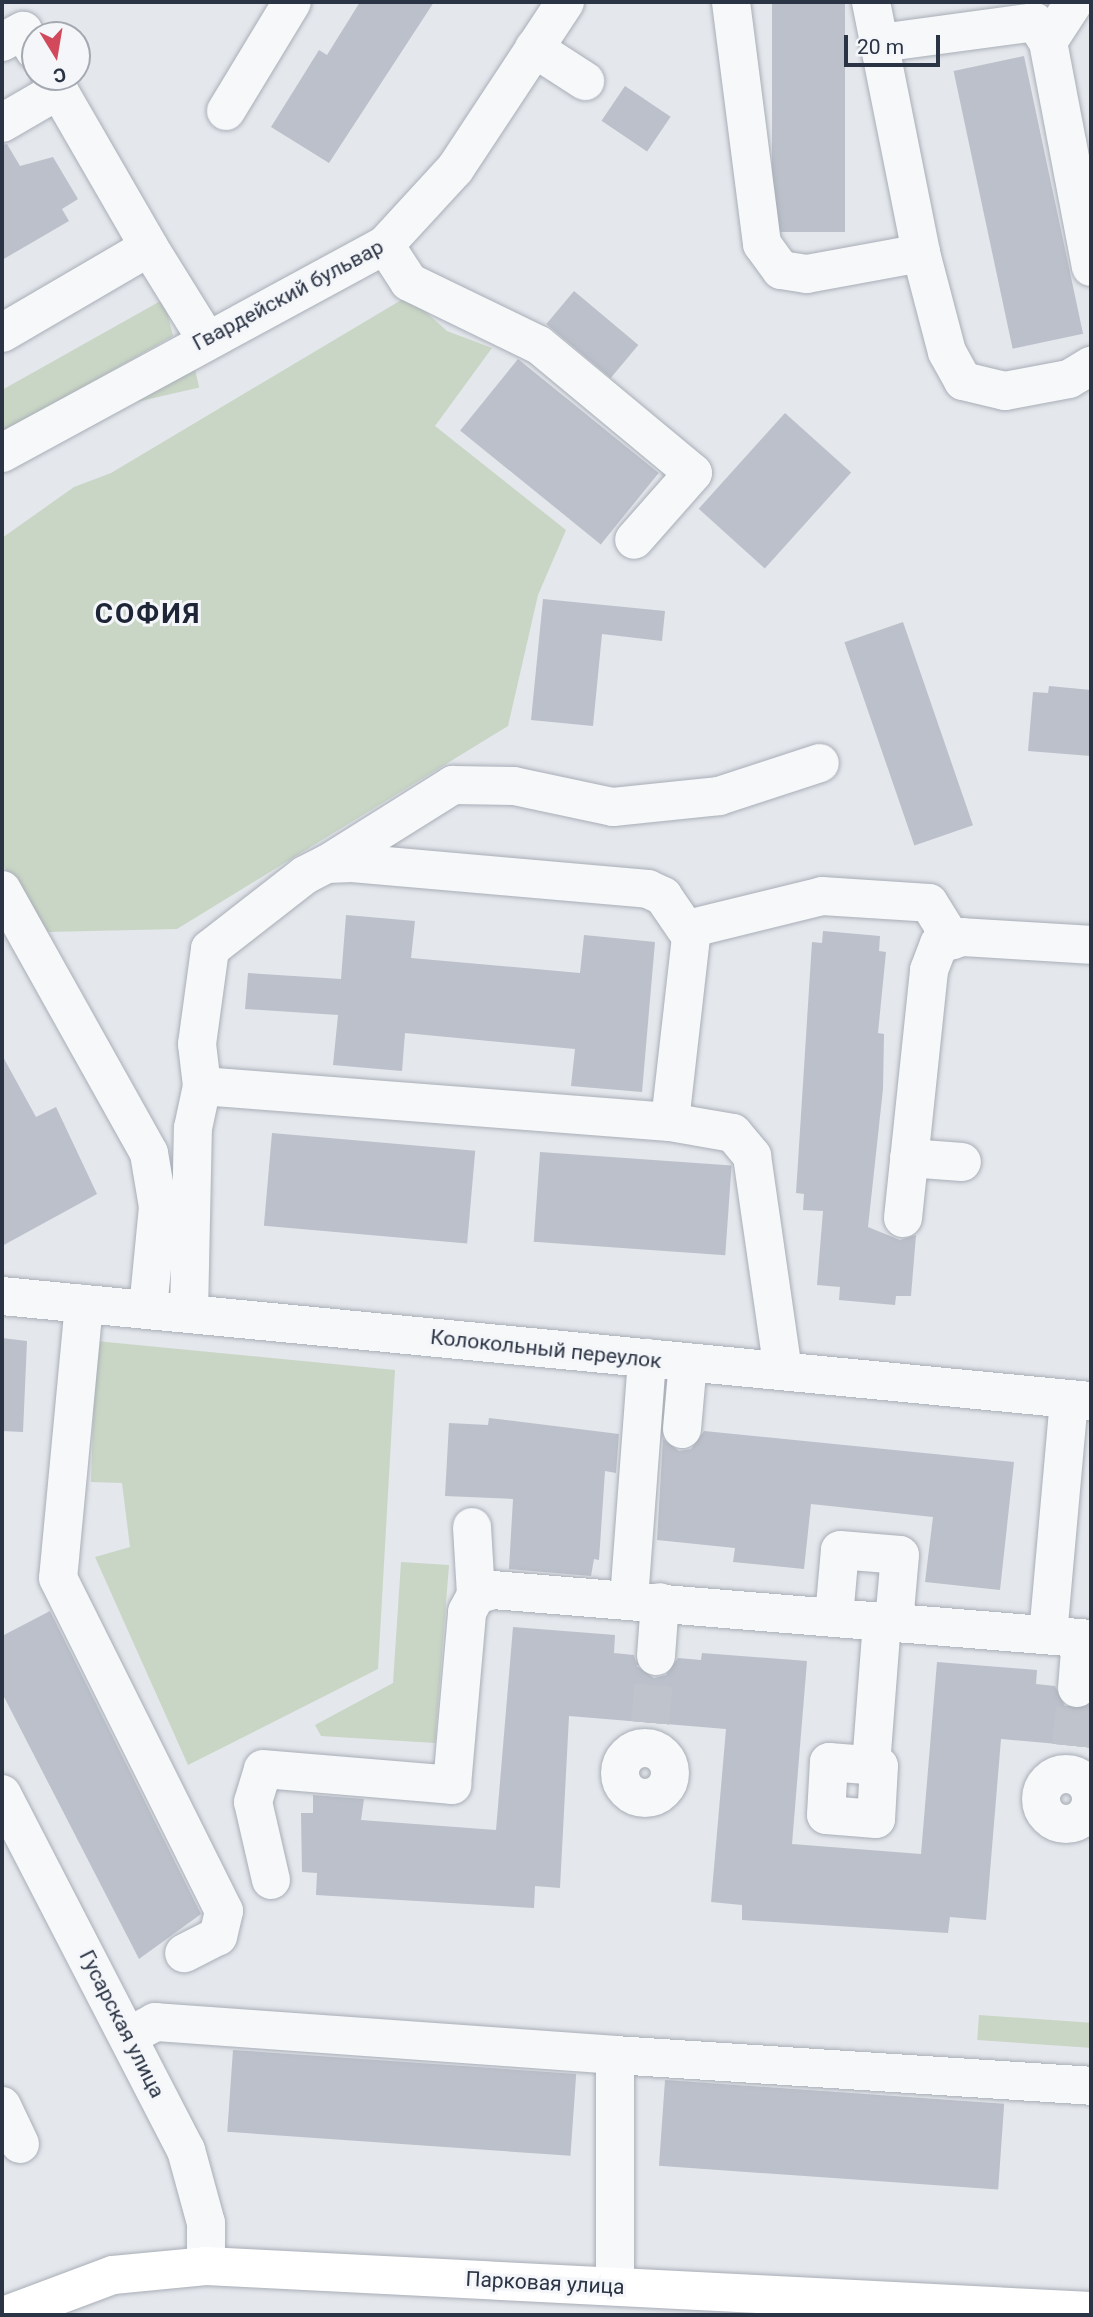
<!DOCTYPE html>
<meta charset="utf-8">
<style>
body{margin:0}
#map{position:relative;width:1093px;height:2317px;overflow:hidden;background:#e4e7ec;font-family:Roboto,sans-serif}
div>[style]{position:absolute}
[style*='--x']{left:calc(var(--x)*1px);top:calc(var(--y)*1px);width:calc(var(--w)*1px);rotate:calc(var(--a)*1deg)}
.green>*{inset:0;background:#c9d6c5;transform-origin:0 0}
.building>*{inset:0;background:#bbc0ca;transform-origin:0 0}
.minor-tunnel>*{height:38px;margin-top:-19px;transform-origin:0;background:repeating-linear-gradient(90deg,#bfc3cb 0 38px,transparent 0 57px)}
.roads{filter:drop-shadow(0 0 2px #a9aeb7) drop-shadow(0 0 2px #a9aeb7)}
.minor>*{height:38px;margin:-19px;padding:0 19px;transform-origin:19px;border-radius:19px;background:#f7f8fa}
.minor>.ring{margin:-19px;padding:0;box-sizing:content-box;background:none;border:38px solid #f7f8fa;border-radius:50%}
.major>*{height:38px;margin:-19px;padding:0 19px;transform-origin:19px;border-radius:19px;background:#fff}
span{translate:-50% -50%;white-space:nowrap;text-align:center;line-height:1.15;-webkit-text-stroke:6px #f4f6f9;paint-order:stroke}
.street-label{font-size:21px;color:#2b3445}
.district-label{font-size:28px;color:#1d2536;font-weight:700;letter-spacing:2px}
.frame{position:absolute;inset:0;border:4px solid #2b3445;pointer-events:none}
.north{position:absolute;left:21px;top:21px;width:70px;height:70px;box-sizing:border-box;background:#f4f6f9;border:2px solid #a4a8b1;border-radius:50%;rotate:169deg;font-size:19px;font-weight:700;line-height:28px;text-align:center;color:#2b3445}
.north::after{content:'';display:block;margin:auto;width:24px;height:32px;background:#d1495b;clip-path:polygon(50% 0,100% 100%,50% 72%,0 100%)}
.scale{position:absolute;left:844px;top:35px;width:96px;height:32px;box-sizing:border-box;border:4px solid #2b3445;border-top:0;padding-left:9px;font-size:21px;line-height:24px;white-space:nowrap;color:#2b3445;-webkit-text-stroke:5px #f4f6f9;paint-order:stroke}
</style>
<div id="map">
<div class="green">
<i style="clip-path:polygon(408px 296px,447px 331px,492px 348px,435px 426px,566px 530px,538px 595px,508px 726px,177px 929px,48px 932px,2px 864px,2px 538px,74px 487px,111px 473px)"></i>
<i style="clip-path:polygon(164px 299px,173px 336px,2px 433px,2px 390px)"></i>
<i style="left:194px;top:365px;width:23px;height:220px;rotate:77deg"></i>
<i style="clip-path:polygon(96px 1341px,395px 1370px,378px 1669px,188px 1765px,95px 1557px,130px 1547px,122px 1483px,91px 1482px)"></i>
<i style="clip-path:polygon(401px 1562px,449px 1565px,435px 1743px,321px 1736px,315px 1725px,393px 1683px)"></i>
<i style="left:979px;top:2015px;width:112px;height:25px;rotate:4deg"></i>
</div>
<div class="building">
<i style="clip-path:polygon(360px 2px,434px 2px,329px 163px,271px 127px,319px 50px,327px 55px)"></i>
<i style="left:772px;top:2px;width:73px;height:230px"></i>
<i style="left:1024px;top:56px;width:284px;height:72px;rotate:78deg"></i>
<i style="left:625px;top:86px;width:55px;height:42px;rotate:34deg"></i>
<i style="clip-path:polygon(7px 144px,20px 166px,53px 157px,78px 199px,62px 209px,69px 221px,2px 260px,2px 145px)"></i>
<i style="left:574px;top:291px;width:84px;height:43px;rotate:40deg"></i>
<i style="left:518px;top:359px;width:181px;height:92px;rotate:39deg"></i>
<i style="left:785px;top:413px;width:89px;height:129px;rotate:42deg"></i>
<i style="clip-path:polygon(543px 599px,665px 611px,662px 641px,602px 634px,593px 726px,531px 720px)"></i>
<i style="left:903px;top:622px;width:215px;height:62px;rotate:71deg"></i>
<i style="clip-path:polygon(1049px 686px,1091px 690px,1091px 756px,1028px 751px,1033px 692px,1048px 693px)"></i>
<i style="clip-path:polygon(346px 915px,415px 921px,411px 958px,580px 973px,584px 935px,655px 942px,642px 1092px,571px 1086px,575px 1049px,405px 1033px,402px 1071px,333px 1065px,338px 1015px,245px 1009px,248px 973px,341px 979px)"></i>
<i style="clip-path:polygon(823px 931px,880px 936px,879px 951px,886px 952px,878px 1033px,884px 1034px,883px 1089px,868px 1227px,900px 1240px,916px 1235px,911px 1296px,896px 1296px,895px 1305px,839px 1300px,840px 1287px,817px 1285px,823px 1211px,803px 1210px,804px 1194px,796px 1193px,812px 942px,822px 943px)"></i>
<i style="clip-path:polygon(2px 1055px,36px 1117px,56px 1107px,97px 1194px,2px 1246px)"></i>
<i style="left:272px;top:1133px;width:204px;height:93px;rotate:5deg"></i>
<i style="left:540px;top:1152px;width:192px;height:90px;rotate:4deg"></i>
<i style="clip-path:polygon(2px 1338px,27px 1341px,23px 1432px,2px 1431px)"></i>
<i style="clip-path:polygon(489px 1418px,619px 1434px,616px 1473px,605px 1471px,599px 1560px,594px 1559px,591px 1576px,509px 1569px,513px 1499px,445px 1496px,449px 1423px,488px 1425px)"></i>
<i style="clip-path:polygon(704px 1431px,1014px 1462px,1000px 1590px,925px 1582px,933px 1517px,811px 1504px,804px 1569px,733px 1562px,735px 1548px,657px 1540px,663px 1439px,679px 1451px,691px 1449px)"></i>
<i style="clip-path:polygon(50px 1611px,201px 1914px,139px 1959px,2px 1693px,2px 1636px)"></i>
<i style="clip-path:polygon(513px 1627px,615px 1635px,614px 1653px,634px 1655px,637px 1666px,654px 1678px,666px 1675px,678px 1658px,701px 1660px,702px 1653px,807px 1661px,792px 1844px,921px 1854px,937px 1662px,1037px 1670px,1036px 1684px,1055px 1686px,1065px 1706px,1091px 1704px,1091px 1747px,1001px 1739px,986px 1920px,950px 1917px,948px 1933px,742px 1920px,742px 1905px,711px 1902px,726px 1729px,569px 1716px,560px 1888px,535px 1886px,534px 1908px,316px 1895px,317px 1873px,302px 1872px,301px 1813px,313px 1813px,313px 1795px,364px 1799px,361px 1820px,496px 1830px)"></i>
<i style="left:233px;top:2050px;width:344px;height:82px;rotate:4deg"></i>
<i style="left:665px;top:2080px;width:340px;height:86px;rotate:4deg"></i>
</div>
<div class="minor-tunnel">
<i style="--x:650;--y:1723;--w:67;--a:-84.9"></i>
<i style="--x:1071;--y:1746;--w:58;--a:-84.1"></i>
</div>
<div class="roads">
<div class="minor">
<i style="--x:731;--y:2;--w:244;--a:82.7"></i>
<i style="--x:762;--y:244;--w:32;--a:54"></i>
<i style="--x:781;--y:270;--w:26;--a:9"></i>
<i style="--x:807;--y:274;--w:116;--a:-10.4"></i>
<i style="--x:871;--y:2;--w:256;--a:78.7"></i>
<i style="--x:921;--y:253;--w:102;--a:75.3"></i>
<i style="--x:947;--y:352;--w:33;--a:61"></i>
<i style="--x:963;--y:381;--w:43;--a:13.4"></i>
<i style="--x:1005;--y:391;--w:65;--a:-10.6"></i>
<i style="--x:1069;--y:379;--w:26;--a:-31"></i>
<i style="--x:2;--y:42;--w:24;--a:-28"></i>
<i style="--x:23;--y:31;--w:23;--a:59"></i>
<i style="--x:1048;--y:42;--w:48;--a:-57"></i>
<i style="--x:880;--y:43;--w:156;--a:-7.7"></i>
<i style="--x:1035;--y:22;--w:24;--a:57"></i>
<i style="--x:1048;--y:42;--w:229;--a:79.2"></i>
<i style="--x:534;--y:48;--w:61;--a:32.9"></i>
<i style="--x:51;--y:77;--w:196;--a:60"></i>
<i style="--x:226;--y:111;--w:127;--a:-58.8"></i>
<i style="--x:2;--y:123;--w:66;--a:-30.1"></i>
<i style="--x:385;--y:245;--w:44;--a:57"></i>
<i style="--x:409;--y:282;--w:144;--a:25.9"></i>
<i style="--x:539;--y:345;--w:200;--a:39.7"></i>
<i style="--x:693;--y:473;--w:89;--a:131.4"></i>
<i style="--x:2;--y:333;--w:170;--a:-30.3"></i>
<i style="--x:149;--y:247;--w:108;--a:58.2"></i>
<i style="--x:2;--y:453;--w:436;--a:-28.5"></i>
<i style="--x:385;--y:245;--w:103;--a:-47.4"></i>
<i style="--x:455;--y:169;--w:200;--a:-56.6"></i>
<i style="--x:327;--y:864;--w:149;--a:-32.1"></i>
<i style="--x:453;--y:785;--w:61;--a:0.9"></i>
<i style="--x:514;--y:786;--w:101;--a:12"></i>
<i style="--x:613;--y:807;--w:107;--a:-5.9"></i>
<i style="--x:719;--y:796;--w:106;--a:-18.1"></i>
<i style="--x:2;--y:890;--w:301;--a:60.8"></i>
<i style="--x:149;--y:1153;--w:55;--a:80.5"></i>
<i style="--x:158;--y:1207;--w:102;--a:95.6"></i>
<i style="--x:688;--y:929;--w:138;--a:-13.8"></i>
<i style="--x:822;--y:896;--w:107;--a:3.7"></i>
<i style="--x:929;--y:903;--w:44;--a:58.1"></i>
<i style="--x:202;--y:1086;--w:42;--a:-96.8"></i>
<i style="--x:197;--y:1044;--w:96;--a:-82.2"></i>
<i style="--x:210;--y:949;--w:120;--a:-37.9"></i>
<i style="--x:305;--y:875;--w:25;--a:-27"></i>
<i style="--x:327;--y:864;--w:25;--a:-2"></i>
<i style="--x:352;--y:863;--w:297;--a:5"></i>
<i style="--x:648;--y:889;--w:17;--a:25"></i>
<i style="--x:663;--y:896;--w:50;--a:55.7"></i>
<i style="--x:691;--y:937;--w:186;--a:96.5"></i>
<i style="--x:909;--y:1158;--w:53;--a:4.3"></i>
<i style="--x:903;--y:1218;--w:249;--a:-84"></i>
<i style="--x:929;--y:970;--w:28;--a:-69"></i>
<i style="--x:939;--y:944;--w:24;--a:-17"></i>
<i style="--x:962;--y:937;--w:129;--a:3.5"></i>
<i style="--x:2;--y:1296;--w:1094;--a:5.51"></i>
<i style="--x:84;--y:1304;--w:275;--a:95.4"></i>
<i style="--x:58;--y:1578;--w:372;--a:63.5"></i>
<i style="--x:224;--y:1911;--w:26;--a:103"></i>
<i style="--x:218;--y:1936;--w:38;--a:153"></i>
<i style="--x:189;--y:1314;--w:186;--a:-88.8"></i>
<i style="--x:193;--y:1128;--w:43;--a:-77.9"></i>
<i style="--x:202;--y:1086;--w:469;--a:4.4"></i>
<i style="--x:670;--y:1122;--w:64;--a:9.9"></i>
<i style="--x:733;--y:1133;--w:30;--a:50"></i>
<i style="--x:752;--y:1156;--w:217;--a:81.8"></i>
<i style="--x:682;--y:1429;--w:67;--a:-84.9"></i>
<i style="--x:472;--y:1527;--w:68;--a:86.6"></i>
<i style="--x:629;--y:1599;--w:242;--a:-85.7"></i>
<i style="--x:834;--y:1617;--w:67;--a:-84.9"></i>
<i style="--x:840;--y:1550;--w:60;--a:4.8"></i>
<i style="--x:900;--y:1555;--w:67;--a:95.1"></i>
<i style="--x:1048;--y:1635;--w:237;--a:-84.9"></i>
<i style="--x:656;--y:1656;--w:54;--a:-85.8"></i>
<i style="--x:1077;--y:1688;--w:50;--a:-85.4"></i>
<i class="ring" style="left:620px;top:1748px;width:12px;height:12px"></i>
<i style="--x:829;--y:1762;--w:50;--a:4.6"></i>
<i style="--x:879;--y:1766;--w:53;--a:93.2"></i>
<i style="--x:876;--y:1819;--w:50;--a:-175.4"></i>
<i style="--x:826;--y:1815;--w:53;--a:-86.8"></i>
<i style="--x:871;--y:1765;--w:144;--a:-85.6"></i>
<i class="ring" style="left:1041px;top:1774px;width:12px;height:12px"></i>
<i style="--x:2;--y:1794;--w:401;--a:62.7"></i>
<i style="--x:186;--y:2150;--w:76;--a:74.7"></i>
<i style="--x:206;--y:2223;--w:43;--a:90"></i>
<i style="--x:271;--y:1880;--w:80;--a:-103"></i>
<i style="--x:253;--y:1802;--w:34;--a:-73"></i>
<i style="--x:263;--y:1769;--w:190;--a:4.8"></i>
<i style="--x:452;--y:1785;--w:174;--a:-85"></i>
<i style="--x:467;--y:1612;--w:19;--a:-62"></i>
<i style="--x:476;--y:1595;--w:18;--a:-16"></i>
<i style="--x:493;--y:1590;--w:600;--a:4.68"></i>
<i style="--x:129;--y:2036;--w:30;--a:-28"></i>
<i style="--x:155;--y:2022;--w:461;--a:4.1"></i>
<i style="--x:615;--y:2055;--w:231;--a:90"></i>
<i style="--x:615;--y:2055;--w:477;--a:3.7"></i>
<i style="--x:2;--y:2106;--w:42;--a:64.7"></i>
</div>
<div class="major">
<i style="--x:6;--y:2315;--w:114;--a:-20.5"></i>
<i style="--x:113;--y:2275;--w:93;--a:-5.5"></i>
<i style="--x:206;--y:2266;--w:886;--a:2.91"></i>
</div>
</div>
<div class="street-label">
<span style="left:288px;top:295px;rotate:-28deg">Гвардейский бульвар</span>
<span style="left:546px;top:1349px;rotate:6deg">Колокольный переулок</span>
<span style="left:122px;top:2024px;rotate:63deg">Гусарская улица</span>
<span style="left:545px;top:2283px;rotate:3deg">Парковая улица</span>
</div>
<div class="district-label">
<span style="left:148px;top:614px">СОФИЯ</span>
</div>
<div class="frame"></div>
<div class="north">С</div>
<div class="scale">20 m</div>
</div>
